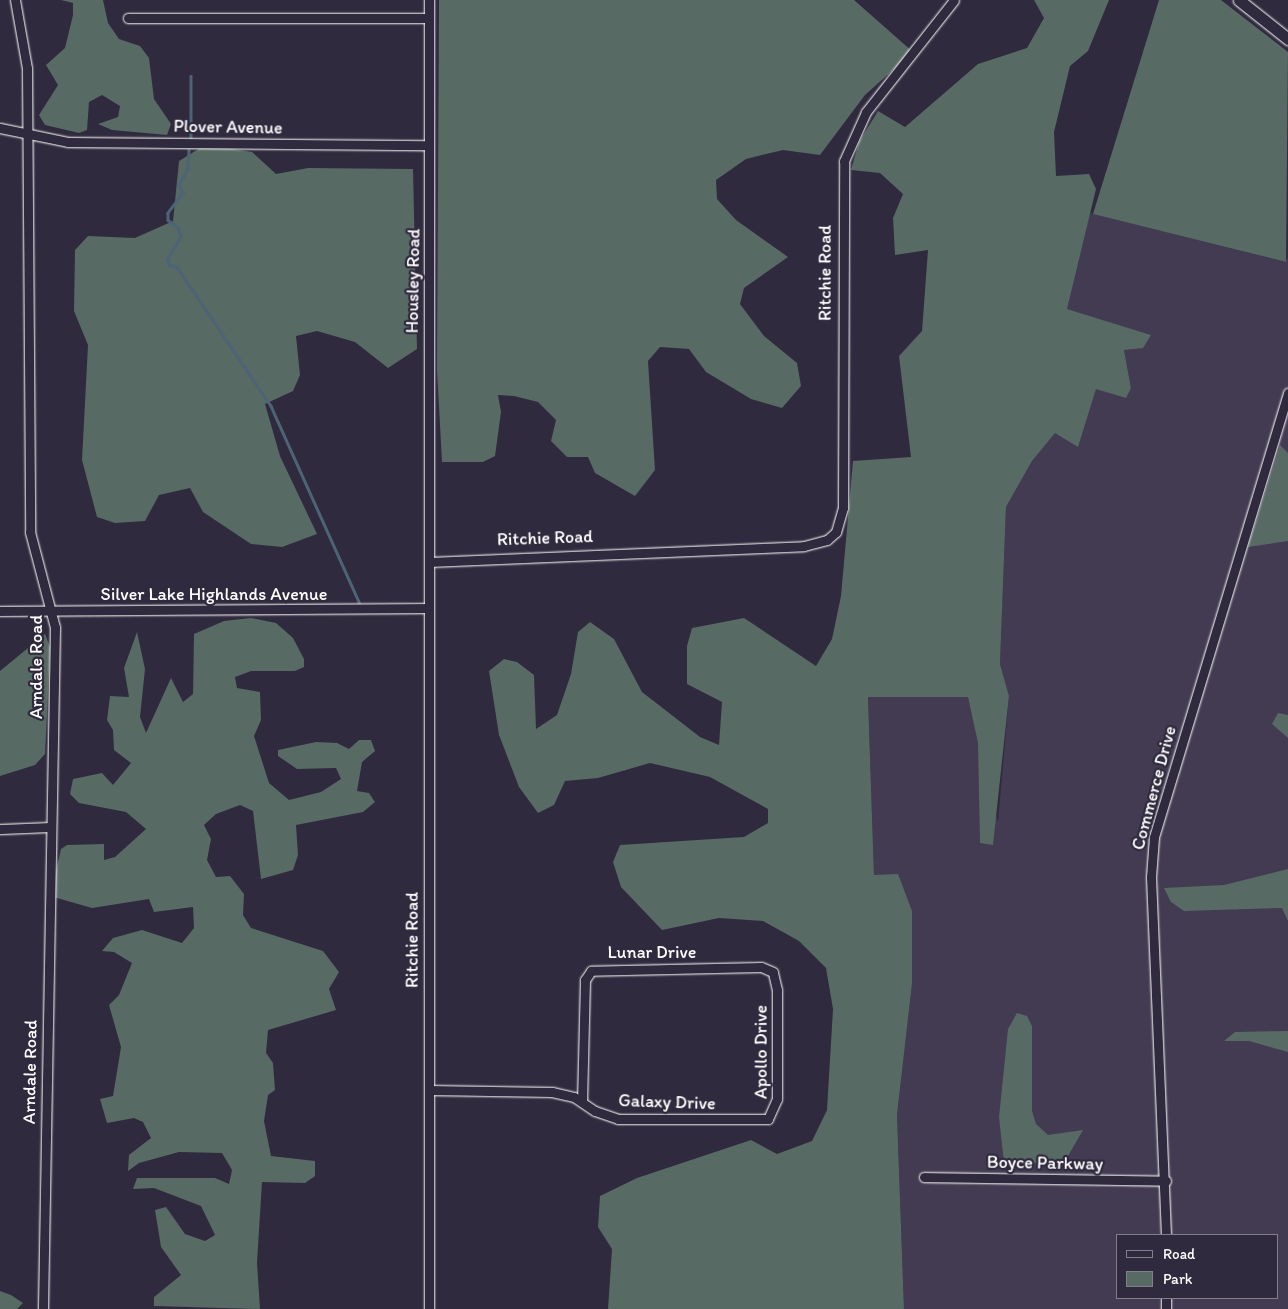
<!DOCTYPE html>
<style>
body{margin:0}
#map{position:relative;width:1288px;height:1309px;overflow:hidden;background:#2f2a3d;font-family:Itim,sans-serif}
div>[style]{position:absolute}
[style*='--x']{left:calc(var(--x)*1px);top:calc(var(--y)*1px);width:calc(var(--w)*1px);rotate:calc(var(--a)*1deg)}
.built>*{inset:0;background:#423b51}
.green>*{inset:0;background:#576a64}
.stream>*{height:2.5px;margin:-1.25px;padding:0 1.25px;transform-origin:1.25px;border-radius:1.25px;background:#4d6477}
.roads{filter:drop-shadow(0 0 1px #fff) drop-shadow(0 0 1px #fff)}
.minor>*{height:9px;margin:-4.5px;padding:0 4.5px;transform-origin:4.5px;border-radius:4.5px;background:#2f2a3d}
.major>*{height:11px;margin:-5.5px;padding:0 5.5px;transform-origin:5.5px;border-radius:5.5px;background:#2f2a3d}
span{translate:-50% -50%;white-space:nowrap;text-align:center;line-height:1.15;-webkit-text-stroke:4.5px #2f2a3d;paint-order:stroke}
.street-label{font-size:18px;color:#fff}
.legend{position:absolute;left:1116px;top:1234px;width:162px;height:65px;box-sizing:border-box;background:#2f2a3d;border:1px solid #827f8b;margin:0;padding:6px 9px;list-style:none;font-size:15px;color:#fff}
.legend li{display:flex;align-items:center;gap:10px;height:25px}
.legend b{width:25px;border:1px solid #827f8b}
</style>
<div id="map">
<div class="built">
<i style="clip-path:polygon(evenodd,1090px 213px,1285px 262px,1288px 257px,1288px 1309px,904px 1309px,897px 1115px,912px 984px,874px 875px,868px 696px,968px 697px,998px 822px,1009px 696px,1000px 664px,1006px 507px,1032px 461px,1055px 432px,1078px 446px,1096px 388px,1131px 388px,1124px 350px,1151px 335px,1066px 309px,1090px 213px,1117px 1235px,1277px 1235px,1277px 1298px,1117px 1298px,1117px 1235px)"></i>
</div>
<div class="green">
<i style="clip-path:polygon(61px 0,103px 0,108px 23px,119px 39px,140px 46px,149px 58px,154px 99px,171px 124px,167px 135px,112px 130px,98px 124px,118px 117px,120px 106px,102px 95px,89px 102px,87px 130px,79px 133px,45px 125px,39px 115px,58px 85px,46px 65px,65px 48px,73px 15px,73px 3px)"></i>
<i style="clip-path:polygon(439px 0,854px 0,913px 52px,865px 95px,820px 155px,783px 150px,746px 159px,716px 180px,717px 199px,736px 220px,788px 257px,744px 288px,740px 304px,764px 336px,797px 363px,801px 386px,782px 408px,751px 399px,706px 372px,689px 349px,660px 347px,648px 361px,655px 470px,635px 496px,595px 473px,588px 457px,567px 457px,551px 441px,556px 420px,538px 402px,514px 396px,498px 395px,501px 412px,495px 456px,483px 462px,442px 462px,437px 370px)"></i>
<i style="clip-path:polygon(1034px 0,1109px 0,1088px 51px,1070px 66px,1054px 132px,1056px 176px,1089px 174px,1096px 189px,1067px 309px,1151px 335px,1143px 348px,1124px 350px,1131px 388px,1126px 398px,1096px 389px,1078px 447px,1055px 433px,1032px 461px,1006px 507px,1000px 664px,1009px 696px,993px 845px,980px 843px,978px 743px,968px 697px,868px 697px,874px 875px,898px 874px,912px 911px,912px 984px,897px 1115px,904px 1309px,608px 1309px,612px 1249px,598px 1227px,600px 1196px,637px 1178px,751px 1140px,777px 1154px,812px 1141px,827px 1110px,833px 1009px,826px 968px,799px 941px,763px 921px,719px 918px,662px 930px,621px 887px,613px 862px,620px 845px,744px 837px,768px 823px,768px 809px,710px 777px,650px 763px,598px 778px,565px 781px,554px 805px,538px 813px,519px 787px,499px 735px,489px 671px,504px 659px,517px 662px,534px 675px,536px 729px,557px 715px,571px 674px,578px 632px,590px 622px,614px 639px,642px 692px,700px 737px,719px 745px,722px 702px,687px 684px,687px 646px,692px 628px,744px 618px,816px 666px,832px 639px,841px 596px,853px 461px,911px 457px,899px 356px,922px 331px,928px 250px,895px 255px,893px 218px,903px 194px,880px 173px,851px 170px,859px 142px,878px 111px,905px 127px,978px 64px,1027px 48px,1044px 18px)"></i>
<i style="clip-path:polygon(1159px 0,1221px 0,1288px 52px,1286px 262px,1093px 214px)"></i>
<i style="clip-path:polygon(205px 145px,252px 152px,276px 174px,308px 168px,413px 169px,417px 349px,388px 368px,355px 342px,317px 331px,296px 336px,300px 375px,293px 391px,265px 404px,280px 456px,317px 534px,282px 547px,251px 544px,203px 512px,190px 488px,159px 495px,145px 521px,115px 523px,97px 517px,82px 460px,88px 345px,74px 311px,75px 250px,88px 236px,135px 238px,173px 221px,179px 161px)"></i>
<i style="clip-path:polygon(1280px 445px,1288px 453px,1288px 541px,1248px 547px)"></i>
<i style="clip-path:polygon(251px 618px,276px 623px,293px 638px,304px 659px,304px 667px,295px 671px,251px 671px,235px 677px,237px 688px,260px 692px,261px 720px,254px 736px,269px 783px,289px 800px,321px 792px,341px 779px,336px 768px,297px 769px,278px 756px,278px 750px,316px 742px,337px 743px,349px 749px,359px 740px,371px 740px,375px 751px,362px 762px,357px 791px,369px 793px,375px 802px,363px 812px,296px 825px,298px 855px,293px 870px,261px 879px,253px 811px,240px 805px,216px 814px,204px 825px,211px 839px,207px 860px,216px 877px,230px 876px,244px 894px,243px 915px,251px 928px,323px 951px,339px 972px,329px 989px,336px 1010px,268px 1030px,266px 1053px,273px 1063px,275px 1090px,268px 1095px,264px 1121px,271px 1156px,315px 1161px,315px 1176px,305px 1183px,262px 1182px,257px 1263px,260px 1309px,154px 1306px,154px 1297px,181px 1275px,161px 1247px,155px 1210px,166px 1207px,185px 1234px,205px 1241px,215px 1235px,201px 1206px,154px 1188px,133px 1189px,137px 1178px,215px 1178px,229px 1184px,232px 1170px,222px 1153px,179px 1152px,139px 1163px,128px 1171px,129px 1155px,151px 1138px,143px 1122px,134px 1118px,107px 1123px,100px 1099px,113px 1096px,121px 1047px,109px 1005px,119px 995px,132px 963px,114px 952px,102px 951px,113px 938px,142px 930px,182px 943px,194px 928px,193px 907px,154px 912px,149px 899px,92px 908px,50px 896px,61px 849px,67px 845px,104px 844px,104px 860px,115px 857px,146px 829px,126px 812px,79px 803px,70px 794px,73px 779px,102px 773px,113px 785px,131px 763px,114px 750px,113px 730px,107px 720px,110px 696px,129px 697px,124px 668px,137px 632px,145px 669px,140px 717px,146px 733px,171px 678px,183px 702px,193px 694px,194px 634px,224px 621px)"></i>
<i style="clip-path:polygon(45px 634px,50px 647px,45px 754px,35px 765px,0 776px,0 671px)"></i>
<i style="clip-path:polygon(1278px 713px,1288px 715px,1288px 738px,1272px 724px)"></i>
<i style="clip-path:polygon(1288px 869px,1288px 921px,1282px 908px,1184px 911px,1171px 902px,1164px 888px,1224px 885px)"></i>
<i style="clip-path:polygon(1017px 1013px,1027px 1016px,1032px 1026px,1032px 1111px,1036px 1124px,1048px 1135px,1083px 1130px,1068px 1156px,1054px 1163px,1004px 1163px,999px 1117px,1008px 1029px)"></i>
<i style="clip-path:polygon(1288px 1031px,1288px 1052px,1249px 1041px,1224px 1041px,1235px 1032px)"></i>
<i style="clip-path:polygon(0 1291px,11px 1295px,23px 1303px,17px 1309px,0 1309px)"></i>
</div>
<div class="stream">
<i style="--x:191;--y:76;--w:61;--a:90"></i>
<i style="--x:189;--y:150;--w:19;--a:93"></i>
<i style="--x:188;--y:169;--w:18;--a:119"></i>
<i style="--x:179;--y:185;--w:9;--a:63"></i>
<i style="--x:183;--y:193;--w:25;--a:127"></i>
<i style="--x:168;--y:213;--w:7;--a:90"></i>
<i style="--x:168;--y:220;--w:12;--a:35"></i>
<i style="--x:178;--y:227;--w:10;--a:73"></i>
<i style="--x:181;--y:237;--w:26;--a:121"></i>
<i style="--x:168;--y:259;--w:6;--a:81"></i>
<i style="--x:169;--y:265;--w:8;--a:14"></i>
<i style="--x:177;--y:267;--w:168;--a:55.9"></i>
<i style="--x:271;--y:406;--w:215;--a:65.8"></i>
</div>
<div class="roads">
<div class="minor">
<i style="--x:15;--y:0;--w:69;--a:80"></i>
<i style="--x:27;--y:68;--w:464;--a:89.6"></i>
<i style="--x:30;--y:532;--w:98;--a:75.3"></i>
<i style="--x:55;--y:627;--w:682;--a:91.01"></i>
<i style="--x:128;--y:18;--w:301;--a:0"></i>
<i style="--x:0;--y:128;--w:69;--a:11.6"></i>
<i style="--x:68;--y:142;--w:361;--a:0.5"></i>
<i style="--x:429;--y:562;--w:375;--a:-2.4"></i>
<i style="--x:804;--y:546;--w:24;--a:-15"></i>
<i style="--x:827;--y:540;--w:12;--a:-42"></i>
<i style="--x:836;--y:532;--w:25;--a:-74"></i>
<i style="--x:843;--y:508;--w:347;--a:-89.8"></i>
<i style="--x:844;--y:161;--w:54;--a:-65.8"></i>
<i style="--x:866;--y:112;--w:142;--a:-51.8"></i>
<i style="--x:0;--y:611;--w:428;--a:-0.4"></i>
<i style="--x:0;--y:829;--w:51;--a:-2.2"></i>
<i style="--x:429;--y:1090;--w:123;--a:0.9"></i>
<i style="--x:552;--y:1092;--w:23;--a:13"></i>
<i style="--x:574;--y:1097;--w:25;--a:34"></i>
<i style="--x:595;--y:1111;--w:24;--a:19"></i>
<i style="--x:618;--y:1119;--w:150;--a:0"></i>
<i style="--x:768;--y:1119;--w:22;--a:-66"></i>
<i style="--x:777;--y:1099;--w:109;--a:-90"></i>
<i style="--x:777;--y:990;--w:18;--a:-103"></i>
<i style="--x:773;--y:972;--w:13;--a:-157"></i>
<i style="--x:761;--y:967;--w:170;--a:178.7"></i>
<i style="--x:591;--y:971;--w:11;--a:124"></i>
<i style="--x:585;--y:980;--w:121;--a:91.4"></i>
<i style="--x:924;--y:1177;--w:242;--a:0.9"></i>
<i style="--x:1166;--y:1235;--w:358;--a:-92.4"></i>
<i style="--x:1151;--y:877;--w:40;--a:-85.7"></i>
<i style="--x:1154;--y:837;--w:464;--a:-73.2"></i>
<i style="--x:429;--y:1309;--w:1309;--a:-90"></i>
<i style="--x:1166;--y:1309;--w:11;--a:-90"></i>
</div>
<div class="major">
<i style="--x:1239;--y:0;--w:63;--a:38.5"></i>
</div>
</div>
<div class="street-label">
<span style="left:228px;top:127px;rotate:1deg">Plover Avenue</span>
<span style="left:825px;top:273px;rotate:-90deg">Ritchie Road</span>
<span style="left:413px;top:281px;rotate:-89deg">Housley Road</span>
<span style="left:545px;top:538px;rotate:-2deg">Ritchie Road</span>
<span style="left:214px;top:594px">Silver Lake Highlands Avenue</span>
<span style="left:36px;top:667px;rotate:-90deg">Arndale Road</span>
<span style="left:1154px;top:788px;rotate:-75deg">Commerce Drive</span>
<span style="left:412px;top:940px;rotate:-90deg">Ritchie Road</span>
<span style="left:652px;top:952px">Lunar Drive</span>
<span style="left:761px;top:1052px;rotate:-90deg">Apollo Drive</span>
<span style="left:30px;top:1072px;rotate:-89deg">Arndale Road</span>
<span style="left:667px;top:1102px;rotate:2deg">Galaxy Drive</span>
<span style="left:1045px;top:1163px;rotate:1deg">Boyce Parkway</span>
</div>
<ul class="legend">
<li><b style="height:6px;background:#2f2a3d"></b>Road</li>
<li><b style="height:14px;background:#576a64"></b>Park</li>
</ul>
</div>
